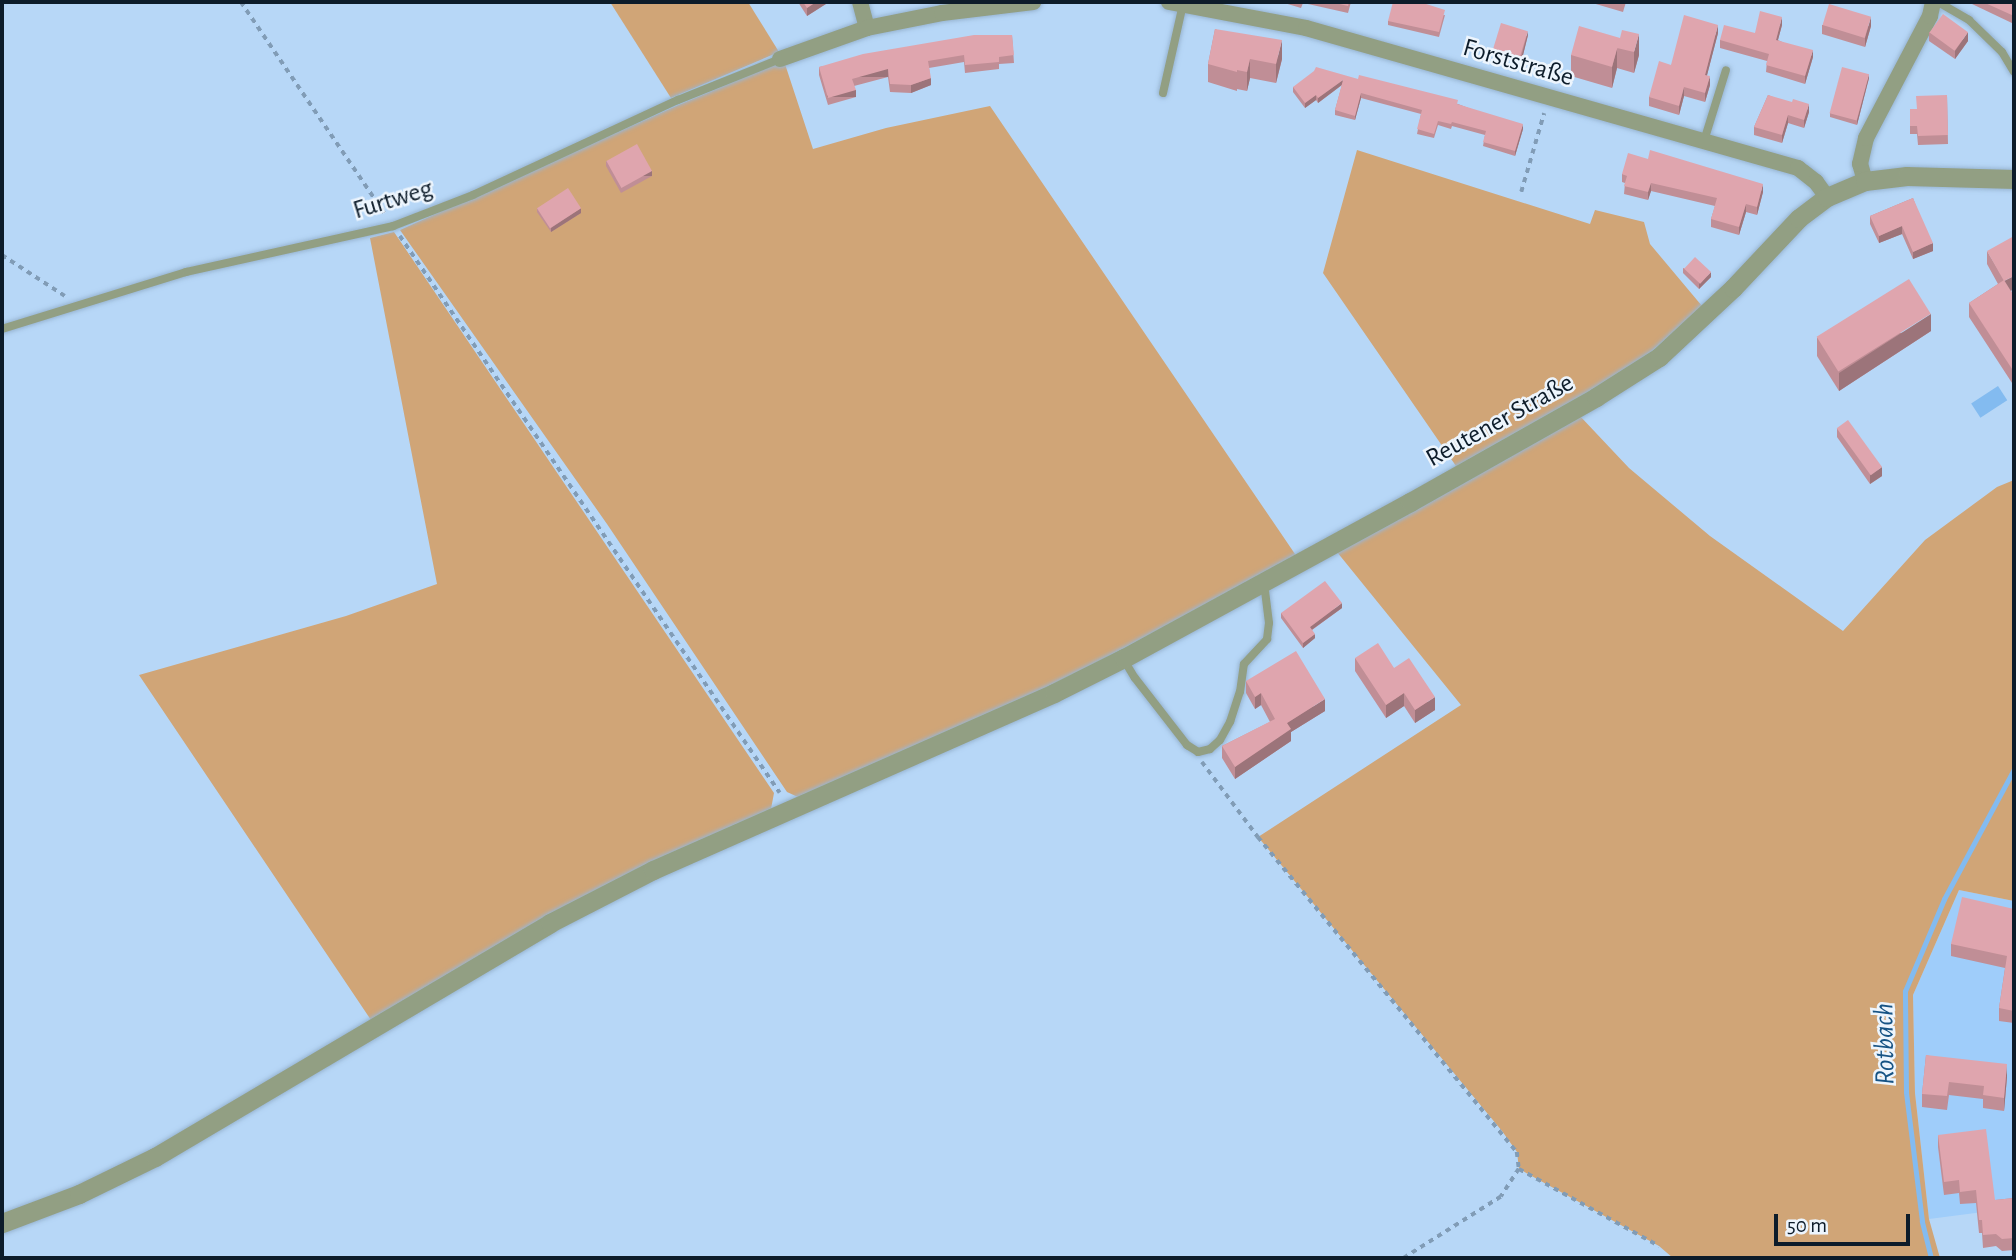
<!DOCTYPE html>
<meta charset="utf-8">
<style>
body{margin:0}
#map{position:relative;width:2016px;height:1260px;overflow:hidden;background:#b7d7f7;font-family:"Alegreya Sans",sans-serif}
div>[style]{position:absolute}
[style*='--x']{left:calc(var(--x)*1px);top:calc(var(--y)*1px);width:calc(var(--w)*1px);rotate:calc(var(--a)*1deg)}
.built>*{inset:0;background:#9fcdfa}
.green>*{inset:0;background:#d0a577}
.water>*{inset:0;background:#83bbf0;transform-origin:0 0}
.stream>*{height:5px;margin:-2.5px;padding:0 2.5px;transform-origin:2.5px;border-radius:2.5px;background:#83bbf0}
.path>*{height:3.5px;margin-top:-1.75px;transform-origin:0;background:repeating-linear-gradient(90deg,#819cb6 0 5px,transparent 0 10px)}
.roads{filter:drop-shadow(0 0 2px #98b5d2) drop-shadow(0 0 2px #98b5d2)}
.service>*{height:8px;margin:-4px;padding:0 4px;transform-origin:4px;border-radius:4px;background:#929f83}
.minor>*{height:16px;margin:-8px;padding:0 8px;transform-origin:8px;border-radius:8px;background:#929f83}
.tertiary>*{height:19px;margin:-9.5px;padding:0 9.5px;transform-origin:9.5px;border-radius:9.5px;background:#929f83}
.wall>*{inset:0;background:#c08e96}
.shaded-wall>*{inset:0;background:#9c747a;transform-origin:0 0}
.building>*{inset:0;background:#dfa5ae;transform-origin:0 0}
span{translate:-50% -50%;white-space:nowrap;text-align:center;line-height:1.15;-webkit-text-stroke:5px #edf5fd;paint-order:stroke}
.street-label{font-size:26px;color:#0d1c2a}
.water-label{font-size:28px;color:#165384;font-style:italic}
.frame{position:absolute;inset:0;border:4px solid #0d1c2a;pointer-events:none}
.scale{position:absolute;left:1774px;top:1214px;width:136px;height:32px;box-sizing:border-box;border:4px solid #0d1c2a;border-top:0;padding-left:9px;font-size:21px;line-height:24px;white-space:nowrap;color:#0d1c2a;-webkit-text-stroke:5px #edf5fd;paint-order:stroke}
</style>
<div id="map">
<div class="built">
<i style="clip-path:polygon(1959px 890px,2014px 901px,2014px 1208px,1929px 1219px,1915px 1093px,1913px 995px)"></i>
</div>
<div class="green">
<i style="clip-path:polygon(610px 2px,748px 2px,779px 52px,671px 98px)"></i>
<i style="clip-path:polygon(784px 61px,813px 149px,886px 128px,990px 106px,1297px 557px,1051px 686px,798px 797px,787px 792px,607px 524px,400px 230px,676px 106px)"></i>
<i style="clip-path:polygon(1357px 150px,1590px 224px,1595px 210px,1644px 222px,1650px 244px,1702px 306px,1653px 350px,1612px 378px,1456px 466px,1323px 273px)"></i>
<i style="clip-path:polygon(394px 232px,774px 793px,771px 809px,371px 1020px,139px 675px,346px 616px,437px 584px,370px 238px)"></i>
<i style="clip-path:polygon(1579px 415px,1629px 468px,1710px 536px,1843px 631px,1925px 540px,1997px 487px,2014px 480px,2014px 901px,1959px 890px,1913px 995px,1915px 1093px,1929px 1219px,1940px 1258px,1673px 1258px,1659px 1246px,1519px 1169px,1517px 1152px,1502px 1131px,1258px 837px,1461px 705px,1337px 552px)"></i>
</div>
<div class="water">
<i style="left:1998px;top:386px;width:17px;height:32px;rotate:57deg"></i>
</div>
<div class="stream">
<i style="--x:1931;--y:1258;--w:38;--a:-104"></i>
<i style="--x:1922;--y:1221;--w:130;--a:-97.1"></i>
<i style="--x:1906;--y:1092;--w:101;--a:-90.6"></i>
<i style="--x:1905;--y:991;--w:100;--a:-67"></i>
<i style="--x:1944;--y:899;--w:148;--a:-61.7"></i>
</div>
<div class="path">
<i style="--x:241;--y:2;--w:258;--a:55.8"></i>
<i style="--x:1521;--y:192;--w:82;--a:-73.8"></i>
<i style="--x:400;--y:236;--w:674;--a:55.7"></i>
<i style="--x:2;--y:255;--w:75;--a:33.1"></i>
<i style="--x:1202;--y:762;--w:94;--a:53.3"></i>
<i style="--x:1258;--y:837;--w:408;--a:50.6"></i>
<i style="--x:1517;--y:1152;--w:17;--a:83"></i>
<i style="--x:1519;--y:1169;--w:33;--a:123"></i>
<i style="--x:1501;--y:1197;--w:115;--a:147.8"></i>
<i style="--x:1519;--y:1169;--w:160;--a:28.8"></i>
</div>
<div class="roads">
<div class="service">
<i style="--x:1938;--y:2;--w:36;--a:30"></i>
<i style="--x:1969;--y:20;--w:46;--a:44.1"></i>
<i style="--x:2002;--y:52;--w:23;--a:59"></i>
<i style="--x:1163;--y:93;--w:91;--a:-77.3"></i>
<i style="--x:1704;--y:141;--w:74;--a:-72.8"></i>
<i style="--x:2;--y:329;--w:193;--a:-17.2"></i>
<i style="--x:186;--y:272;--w:212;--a:-12.5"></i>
<i style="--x:393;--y:226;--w:86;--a:-21.2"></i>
<i style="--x:473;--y:195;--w:226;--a:-24.9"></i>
<i style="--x:678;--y:100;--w:110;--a:-21.9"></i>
<i style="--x:1124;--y:660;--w:21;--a:59"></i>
<i style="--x:1135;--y:678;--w:85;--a:52.2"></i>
<i style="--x:1187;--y:745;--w:13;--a:32"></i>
<i style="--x:1198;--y:752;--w:12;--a:-14"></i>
<i style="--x:1210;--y:749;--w:13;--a:-42"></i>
<i style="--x:1220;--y:740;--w:21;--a:-61"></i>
<i style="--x:1230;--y:722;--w:32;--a:-72"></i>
<i style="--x:1240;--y:692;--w:28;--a:-82"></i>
<i style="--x:1244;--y:664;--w:34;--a:-47"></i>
<i style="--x:1267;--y:639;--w:16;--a:-83"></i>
<i style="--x:1269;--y:623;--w:40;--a:-97.1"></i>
</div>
<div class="minor">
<i style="--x:860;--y:2;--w:27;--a:75"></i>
<i style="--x:1169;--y:2;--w:139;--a:10.7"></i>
<i style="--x:1306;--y:28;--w:512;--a:15.88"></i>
<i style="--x:1798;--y:168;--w:23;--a:38"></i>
<i style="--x:1816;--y:182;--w:19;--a:54"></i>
<i style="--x:780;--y:59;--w:92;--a:-19.6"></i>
<i style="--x:867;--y:28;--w:76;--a:-11.3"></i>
<i style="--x:942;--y:13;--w:92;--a:-6.9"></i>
<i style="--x:1865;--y:181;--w:18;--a:-106"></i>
<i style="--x:1860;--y:164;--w:27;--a:-77"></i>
<i style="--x:1866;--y:138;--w:138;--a:-62.3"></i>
<i style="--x:1930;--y:16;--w:14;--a:-78"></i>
</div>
<div class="tertiary">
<i style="--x:2;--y:1223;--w:82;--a:-20.6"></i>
<i style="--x:79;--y:1194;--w:85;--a:-26"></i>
<i style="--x:155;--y:1157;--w:459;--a:-30.6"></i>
<i style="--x:550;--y:923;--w:116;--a:-27.2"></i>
<i style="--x:653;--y:870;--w:438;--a:-23.8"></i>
<i style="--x:1054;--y:693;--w:78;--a:-26.6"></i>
<i style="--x:1124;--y:658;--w:326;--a:-28.6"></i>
<i style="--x:1410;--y:502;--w:214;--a:-29.4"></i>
<i style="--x:1596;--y:397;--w:75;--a:-32.4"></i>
<i style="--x:1659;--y:357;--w:101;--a:-43"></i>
<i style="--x:1733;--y:288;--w:96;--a:-46.7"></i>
<i style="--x:1799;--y:218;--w:35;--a:-37"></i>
<i style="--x:1827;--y:197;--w:41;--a:-22.8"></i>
<i style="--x:1865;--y:181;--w:42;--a:-6.8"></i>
<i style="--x:1907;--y:176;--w:107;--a:1.6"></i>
</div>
</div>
<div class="wall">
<i style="clip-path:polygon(798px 2px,829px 2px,807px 16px)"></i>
<i style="clip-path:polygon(1281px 2px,1351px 2px,1348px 13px,1303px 3px,1301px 8px)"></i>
<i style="clip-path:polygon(1589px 2px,1626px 2px,1623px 12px)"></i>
<i style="clip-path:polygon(1972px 2px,2014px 2px,2014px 24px,1972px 4px)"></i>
<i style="clip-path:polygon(1445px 15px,1439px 37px,1388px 25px,1388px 21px)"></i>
<i style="clip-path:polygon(1782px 25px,1778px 40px,1813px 57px,1805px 84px,1766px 72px,1767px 61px,1720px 48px,1720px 40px,1755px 33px)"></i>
<i style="clip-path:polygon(1822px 25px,1871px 26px,1865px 47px,1822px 34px)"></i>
<i style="clip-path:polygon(1215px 29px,1282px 59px,1276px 83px,1250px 78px,1247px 91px,1237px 89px,1237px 91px,1208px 82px,1208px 64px)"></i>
<i style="clip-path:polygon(1929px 32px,1968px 41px,1955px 59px,1929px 41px)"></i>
<i style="clip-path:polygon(1718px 33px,1707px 75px,1710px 85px,1705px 102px,1684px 96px,1679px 115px,1649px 106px,1649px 97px,1671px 65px)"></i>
<i style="clip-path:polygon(1012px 35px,1014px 63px,999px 64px,999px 69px,965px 73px,964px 62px,929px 68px,931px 85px,911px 93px,890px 92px,888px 77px,854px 86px,856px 97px,828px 105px,819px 75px,819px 67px)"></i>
<i style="clip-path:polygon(1528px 35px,1521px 63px,1493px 55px,1493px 51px)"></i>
<i style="clip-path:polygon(1620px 38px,1639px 55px,1634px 73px,1617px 68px,1612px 88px,1571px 76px,1571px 55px)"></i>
<i style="clip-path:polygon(1869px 78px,1857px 125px,1830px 117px,1830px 113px)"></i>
<i style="clip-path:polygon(1358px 79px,1458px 104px,1523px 129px,1515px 156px,1483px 146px,1485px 135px,1452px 126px,1451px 129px,1438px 125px,1434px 138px,1417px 134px,1421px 114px,1361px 98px,1355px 120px,1335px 115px,1335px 110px,1342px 85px,1318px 103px,1316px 100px,1305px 108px,1293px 92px,1293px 87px)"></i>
<i style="clip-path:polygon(1768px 95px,1809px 112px,1804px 128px,1788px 123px,1782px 143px,1754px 135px,1754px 127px)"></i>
<i style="clip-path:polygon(1947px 95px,1948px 144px,1918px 145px,1917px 134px,1910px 134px,1910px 109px,1917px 109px)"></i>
<i style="clip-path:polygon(606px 161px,652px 176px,621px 193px,606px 166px)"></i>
<i style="clip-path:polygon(1622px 174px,1763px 192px,1757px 215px,1746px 212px,1739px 235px,1711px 227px,1711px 219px,1715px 206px,1651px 191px,1648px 200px,1624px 194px,1625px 183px,1622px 182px)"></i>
<i style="clip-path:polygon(1913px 198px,1933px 251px,1913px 259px,1902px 234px,1879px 243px,1870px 224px,1870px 216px)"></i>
<i style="clip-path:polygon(537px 208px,581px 213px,551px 232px,537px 212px)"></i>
<i style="clip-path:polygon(1987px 251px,2014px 296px,2014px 386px,1969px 317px,1969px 303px,1998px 284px,1987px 264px)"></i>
<i style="clip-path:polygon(1683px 268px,1711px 277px,1699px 289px,1683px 273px)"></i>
<i style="clip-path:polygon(1931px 331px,1839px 391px,1817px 356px,1817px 338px)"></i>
<i style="clip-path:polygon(1837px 428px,1882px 476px,1870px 484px,1837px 437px)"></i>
<i style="clip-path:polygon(1342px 608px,1312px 630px,1315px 638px,1303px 648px,1281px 618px,1281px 613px)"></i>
<i style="clip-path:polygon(1355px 658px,1394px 668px,1435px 710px,1415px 723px,1404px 706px,1386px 718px,1355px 671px)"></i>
<i style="clip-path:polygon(1246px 681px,1325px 711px,1291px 732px,1291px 741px,1235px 779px,1222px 758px,1222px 746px,1270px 722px,1261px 705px,1255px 709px,1246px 693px)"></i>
<i style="clip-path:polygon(2014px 909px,2014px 1023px,1999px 1021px,1999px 1008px,2005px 968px,1951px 956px,1951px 944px)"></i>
<i style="clip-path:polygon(1926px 1055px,2007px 1077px,2004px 1111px,1983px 1108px,1983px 1099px,1949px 1095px,1947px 1110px,1922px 1107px,1922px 1094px)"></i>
<i style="clip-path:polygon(1938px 1135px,1995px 1200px,2014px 1198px,2014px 1250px,2002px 1251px,1996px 1246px,1983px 1248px,1982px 1233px,1979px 1233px,1976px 1203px,1960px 1204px,1959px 1193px,1944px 1195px,1938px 1147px)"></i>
</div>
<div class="shaded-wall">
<i style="clip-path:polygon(816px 2px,829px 2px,807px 16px,807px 8px)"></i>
<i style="clip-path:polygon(1782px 17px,1782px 25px,1776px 47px,1776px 40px)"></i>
<i style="clip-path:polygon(1871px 17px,1871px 26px,1865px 47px,1865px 38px)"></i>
<i style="clip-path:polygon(1718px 25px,1718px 33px,1705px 83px,1705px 75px)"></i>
<i style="clip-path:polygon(1528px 31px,1528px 35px,1521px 63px,1521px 58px)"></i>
<i style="clip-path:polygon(1968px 32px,1968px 41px,1955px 59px,1955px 51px)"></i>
<i style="clip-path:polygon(1639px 34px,1639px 55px,1634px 73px,1634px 52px)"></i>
<i style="clip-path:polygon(1282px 40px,1282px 59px,1276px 83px,1276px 64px)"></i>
<i style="clip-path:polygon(1617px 48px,1617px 68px,1612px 88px,1612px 67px)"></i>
<i style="clip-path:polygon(1813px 50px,1813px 57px,1805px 84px,1805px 76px)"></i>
<i style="clip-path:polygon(1250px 59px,1250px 78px,1247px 91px,1247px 72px)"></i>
<i style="left:888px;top:69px;width:8px;height:37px;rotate:90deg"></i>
<i style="clip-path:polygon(1869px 74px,1869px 78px,1857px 125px,1857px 120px)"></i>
<i style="clip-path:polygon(1710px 76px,1710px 85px,1705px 102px,1705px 93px)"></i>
<i style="clip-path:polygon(931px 78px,931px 85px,911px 93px,911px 85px)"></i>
<i style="clip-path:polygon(1343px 80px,1343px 84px,1318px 103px,1318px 98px)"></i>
<i style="clip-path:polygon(1684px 87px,1684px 96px,1679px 115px,1679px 106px)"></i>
<i style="left:856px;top:90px;width:7px;height:29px;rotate:90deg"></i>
<i style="clip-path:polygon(1361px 93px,1361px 98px,1355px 120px,1355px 116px)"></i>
<i style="clip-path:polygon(1316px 95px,1316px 100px,1305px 108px,1305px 103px)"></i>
<i style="clip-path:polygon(1809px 104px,1809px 112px,1804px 128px,1804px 120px)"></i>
<i style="clip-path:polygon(1788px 115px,1788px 123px,1782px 143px,1782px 135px)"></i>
<i style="clip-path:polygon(1523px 124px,1523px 129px,1515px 156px,1515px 151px)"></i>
<i style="left:652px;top:171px;width:5px;height:35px;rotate:90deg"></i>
<i style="clip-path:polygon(1651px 183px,1651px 191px,1648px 200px,1648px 192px)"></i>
<i style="clip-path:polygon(1763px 184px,1763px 192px,1757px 215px,1757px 207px)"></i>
<i style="clip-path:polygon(1746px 204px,1746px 212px,1739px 235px,1739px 227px)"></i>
<i style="clip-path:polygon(581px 208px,581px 213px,551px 232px,551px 228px)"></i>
<i style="clip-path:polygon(1902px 226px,1902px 234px,1879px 243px,1879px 236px)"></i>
<i style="clip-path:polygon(1933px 243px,1933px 251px,1913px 259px,1913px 252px)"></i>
<i style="clip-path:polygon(1711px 272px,1711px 277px,1699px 289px,1699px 284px)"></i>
<i style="clip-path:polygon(2014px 276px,2014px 289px,2004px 295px,2004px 281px)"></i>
<i style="clip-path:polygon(1931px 314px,1931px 331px,1839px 391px,1839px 373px)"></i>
<i style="clip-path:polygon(1882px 467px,1882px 476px,1870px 484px,1870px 475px)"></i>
<i style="clip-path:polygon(1342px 603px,1342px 608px,1310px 631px,1310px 627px)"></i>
<i style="clip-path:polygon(1315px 634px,1315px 638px,1303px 648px,1303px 643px)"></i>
<i style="clip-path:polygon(1261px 693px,1261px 705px,1255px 709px,1255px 697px)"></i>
<i style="clip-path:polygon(1404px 693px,1404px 706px,1386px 718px,1386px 705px)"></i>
<i style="clip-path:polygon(1435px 697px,1435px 710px,1415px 723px,1415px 710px)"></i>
<i style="clip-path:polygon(1325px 699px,1325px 711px,1291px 732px,1291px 741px,1235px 779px,1235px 767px,1287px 723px)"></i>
<i style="clip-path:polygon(2007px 1064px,2007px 1077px,2004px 1111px,2004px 1098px)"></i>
</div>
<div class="building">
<i style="clip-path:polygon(803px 2px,816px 2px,807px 8px)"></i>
<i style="clip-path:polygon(1331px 2px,1349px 2px,1348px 6px)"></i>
<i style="clip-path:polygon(1393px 2px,1420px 2px,1445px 10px,1439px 32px,1388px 21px)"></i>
<i style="clip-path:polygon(1983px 2px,2014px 2px,2014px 16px)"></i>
<i style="left:1829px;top:4px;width:44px;height:22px;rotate:17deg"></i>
<i style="clip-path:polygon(1760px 11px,1782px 17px,1776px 40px,1813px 50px,1805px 76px,1766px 65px,1769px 54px,1720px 40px,1724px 25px,1755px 33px)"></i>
<i style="left:1943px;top:14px;width:31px;height:23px;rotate:36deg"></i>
<i style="clip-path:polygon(1684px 15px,1718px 25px,1705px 75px,1710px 76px,1705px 93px,1684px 87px,1679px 106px,1649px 97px,1659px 61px,1671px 65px)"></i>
<i style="left:1501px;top:23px;width:28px;height:29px;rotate:17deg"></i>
<i style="clip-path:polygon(1579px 26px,1620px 38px,1622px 30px,1639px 34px,1634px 52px,1617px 48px,1619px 42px,1612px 67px,1571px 55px)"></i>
<i style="clip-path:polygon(1215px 29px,1282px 40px,1276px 64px,1250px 59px,1247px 72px,1237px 70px,1237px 72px,1208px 64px)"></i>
<i style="clip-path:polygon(974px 35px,1012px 35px,1014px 55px,999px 57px,999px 62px,965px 65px,964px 55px,928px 61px,931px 78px,911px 85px,890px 84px,888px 69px,852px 79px,856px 90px,828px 98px,819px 67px,863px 54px)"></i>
<i style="clip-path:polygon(1316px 67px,1358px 79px,1359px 75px,1458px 100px,1457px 104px,1523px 124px,1515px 151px,1483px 142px,1486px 131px,1452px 122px,1451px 124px,1438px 121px,1434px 134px,1417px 129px,1422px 110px,1361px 93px,1355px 116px,1335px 110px,1343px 80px,1318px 98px,1316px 95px,1305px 103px,1293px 87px,1314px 71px)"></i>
<i style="left:1842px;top:67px;width:28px;height:48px;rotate:15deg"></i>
<i style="clip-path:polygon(1768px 95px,1792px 102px,1793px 99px,1809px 104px,1804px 120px,1788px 115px,1782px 135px,1754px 127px)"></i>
<i style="clip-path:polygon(1947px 95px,1948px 135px,1918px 136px,1917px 126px,1910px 126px,1910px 109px,1917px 109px,1916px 96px)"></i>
<i style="left:637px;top:144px;width:31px;height:35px;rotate:61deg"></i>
<i style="clip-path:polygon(1650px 150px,1763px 184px,1757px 207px,1746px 204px,1739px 227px,1711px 219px,1717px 198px,1651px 183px,1648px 192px,1624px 186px,1627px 176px,1622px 174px,1628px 153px,1648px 159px)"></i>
<i style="left:568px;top:188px;width:24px;height:37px;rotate:57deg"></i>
<i style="clip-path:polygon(1913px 198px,1933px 243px,1913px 252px,1902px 226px,1879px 236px,1870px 216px)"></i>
<i style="clip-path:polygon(2014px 236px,2014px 276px,2004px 281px,1987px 251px)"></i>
<i style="left:1695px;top:257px;width:22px;height:16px;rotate:43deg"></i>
<i style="left:1909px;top:279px;width:41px;height:109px;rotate:58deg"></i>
<i style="clip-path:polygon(2004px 280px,2014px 296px,2014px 372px,1969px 303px)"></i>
<i style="left:1848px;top:420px;width:58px;height:14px;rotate:54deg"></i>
<i style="clip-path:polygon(1325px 581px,1342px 603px,1310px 627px,1315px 634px,1303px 643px,1281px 613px)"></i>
<i style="clip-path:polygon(1378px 643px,1394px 668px,1409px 658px,1435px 697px,1415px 710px,1404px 693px,1386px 705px,1355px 658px)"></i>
<i style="clip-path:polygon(1296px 651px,1325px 699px,1287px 723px,1291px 729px,1235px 767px,1222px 746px,1275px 719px,1261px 693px,1255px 697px,1246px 681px)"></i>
<i style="clip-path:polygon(1962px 897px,2014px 909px,2014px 1011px,1999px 1008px,2007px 956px,1951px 944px)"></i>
<i style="clip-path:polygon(1926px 1055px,2007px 1064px,2004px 1098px,1983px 1095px,1984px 1086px,1949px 1082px,1947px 1096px,1922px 1094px)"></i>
<i style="clip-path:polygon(1986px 1129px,1995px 1200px,2014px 1198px,2014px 1238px,2002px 1239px,1996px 1234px,1983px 1235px,1982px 1220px,1979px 1220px,1976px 1190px,1960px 1192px,1959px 1180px,1944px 1182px,1938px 1135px)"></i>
</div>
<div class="street-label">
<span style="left:1518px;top:63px;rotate:16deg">Forststraße</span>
<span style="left:393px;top:200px;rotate:-17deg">Furtweg</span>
<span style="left:1500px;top:421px;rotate:-29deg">Reutener Straße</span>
</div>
<div class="water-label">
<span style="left:1885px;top:1044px;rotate:-91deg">Rotbach</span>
</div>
<div class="frame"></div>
<div class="scale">50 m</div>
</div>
